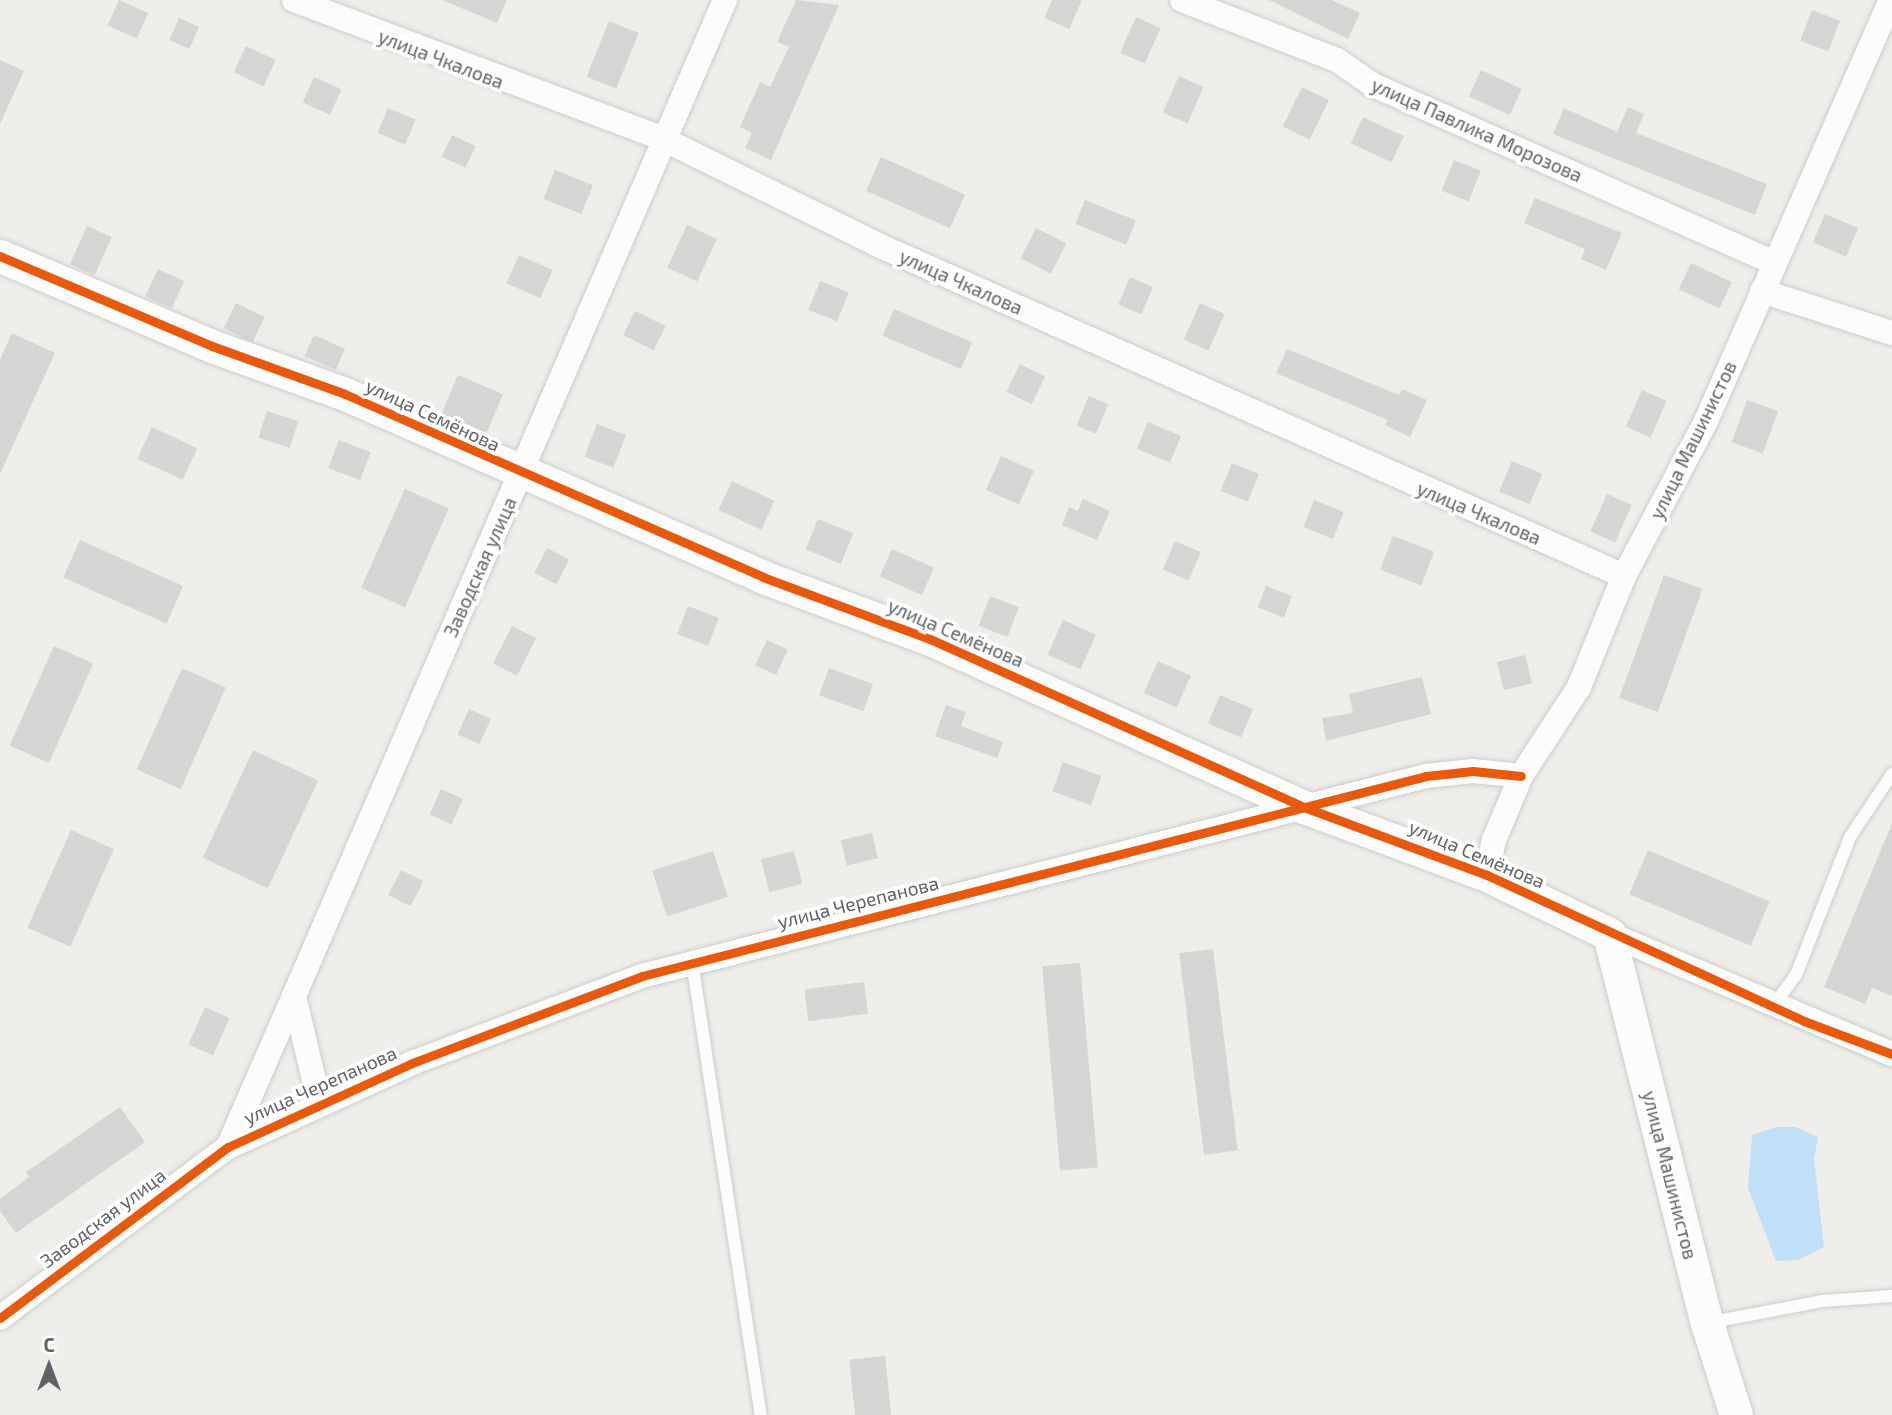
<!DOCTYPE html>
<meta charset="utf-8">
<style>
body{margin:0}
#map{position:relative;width:1892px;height:1415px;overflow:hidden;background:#efeeea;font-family:"Exo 2",sans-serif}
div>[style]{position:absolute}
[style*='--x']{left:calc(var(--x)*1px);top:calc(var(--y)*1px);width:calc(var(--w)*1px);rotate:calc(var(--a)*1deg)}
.water>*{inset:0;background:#bfe0f9}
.building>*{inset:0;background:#d6d5d3;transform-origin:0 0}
.roads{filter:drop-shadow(0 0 2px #cbcccc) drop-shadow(0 0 2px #cbcccc)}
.lane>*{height:12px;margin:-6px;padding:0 6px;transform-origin:6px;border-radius:6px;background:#fdfcfc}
.street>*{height:24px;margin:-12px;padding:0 12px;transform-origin:12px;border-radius:12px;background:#fdfcfc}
.secondary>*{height:33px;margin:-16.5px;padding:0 16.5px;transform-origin:16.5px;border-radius:16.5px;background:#fdfcfc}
.cycleway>*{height:9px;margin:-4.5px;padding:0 4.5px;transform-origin:4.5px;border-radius:4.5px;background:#e8590c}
span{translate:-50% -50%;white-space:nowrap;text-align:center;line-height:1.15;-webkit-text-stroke:7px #fff;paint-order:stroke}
.street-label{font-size:19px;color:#5f6368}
.north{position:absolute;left:14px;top:1331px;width:70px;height:70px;-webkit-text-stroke:5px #fff;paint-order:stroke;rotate:0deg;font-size:19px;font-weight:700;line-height:28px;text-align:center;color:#5f6368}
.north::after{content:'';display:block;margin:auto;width:24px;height:32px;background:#5f6368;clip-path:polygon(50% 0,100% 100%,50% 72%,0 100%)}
</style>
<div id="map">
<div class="water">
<i style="clip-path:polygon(1777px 1127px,1795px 1127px,1818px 1137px,1814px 1159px,1824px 1247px,1798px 1260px,1776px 1261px,1748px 1188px,1752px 1135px)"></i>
</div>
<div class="building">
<i style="left:119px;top:0;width:32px;height:28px;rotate:24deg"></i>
<i style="clip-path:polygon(442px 0,507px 0,497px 23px)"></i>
<i style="clip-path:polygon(796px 0,839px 5px,771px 160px,745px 148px,752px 133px,740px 127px,760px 82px,770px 87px,789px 47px,777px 42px)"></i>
<i style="clip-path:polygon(1052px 0,1082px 0,1069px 29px,1044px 18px)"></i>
<i style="clip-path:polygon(1269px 0,1332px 0,1360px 13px,1348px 39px)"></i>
<i style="left:1812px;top:10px;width:30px;height:33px;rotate:21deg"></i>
<i style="left:1136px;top:17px;width:27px;height:39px;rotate:24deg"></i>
<i style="left:179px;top:18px;width:22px;height:24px;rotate:24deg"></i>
<i style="left:609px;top:21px;width:32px;height:60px;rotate:22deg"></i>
<i style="left:246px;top:46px;width:33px;height:29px;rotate:25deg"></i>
<i style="clip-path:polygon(0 60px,24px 71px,0 124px)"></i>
<i style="left:1481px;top:70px;width:45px;height:29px;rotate:25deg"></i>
<i style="left:1179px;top:76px;width:27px;height:40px;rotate:24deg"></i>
<i style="left:314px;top:77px;width:30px;height:28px;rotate:24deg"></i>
<i style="left:1302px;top:87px;width:30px;height:44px;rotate:26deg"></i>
<i style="clip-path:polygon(1628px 107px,1644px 114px,1636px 133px,1767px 184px,1755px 215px,1553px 134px,1564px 108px,1617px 132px)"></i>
<i style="left:388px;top:108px;width:30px;height:27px;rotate:23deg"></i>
<i style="left:1363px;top:117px;width:45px;height:29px;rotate:25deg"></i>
<i style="left:452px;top:135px;width:26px;height:24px;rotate:25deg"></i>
<i style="left:881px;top:157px;width:92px;height:37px;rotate:24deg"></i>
<i style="left:1454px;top:160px;width:29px;height:33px;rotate:22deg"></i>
<i style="left:555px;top:170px;width:41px;height:31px;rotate:22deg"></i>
<i style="clip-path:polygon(1535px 198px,1622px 233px,1606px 270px,1581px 259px,1585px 249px,1524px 223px)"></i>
<i style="left:1085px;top:200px;width:55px;height:26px;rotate:22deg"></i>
<i style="left:1825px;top:214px;width:36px;height:31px;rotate:23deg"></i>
<i style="left:687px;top:225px;width:33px;height:47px;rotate:25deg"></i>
<i style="left:87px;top:226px;width:27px;height:42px;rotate:24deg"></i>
<i style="left:1036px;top:228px;width:34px;height:34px;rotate:27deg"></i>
<i style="left:519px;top:255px;width:37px;height:31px;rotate:24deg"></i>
<i style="left:1691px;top:263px;width:45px;height:29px;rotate:25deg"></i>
<i style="left:158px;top:269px;width:29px;height:30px;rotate:25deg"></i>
<i style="left:1130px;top:277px;width:25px;height:30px;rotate:23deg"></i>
<i style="left:820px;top:281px;width:31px;height:31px;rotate:22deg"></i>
<i style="left:236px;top:303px;width:32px;height:28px;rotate:26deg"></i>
<i style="left:1200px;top:303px;width:27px;height:40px;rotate:24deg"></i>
<i style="left:894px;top:309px;width:85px;height:29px;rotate:23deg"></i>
<i style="left:635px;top:311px;width:34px;height:27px;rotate:26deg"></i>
<i style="clip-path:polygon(12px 333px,55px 353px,0 474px,0 360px)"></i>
<i style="left:314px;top:335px;width:34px;height:23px;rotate:24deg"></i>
<i style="clip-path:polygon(1287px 349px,1399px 395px,1402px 389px,1427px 400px,1410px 437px,1385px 425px,1388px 420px,1276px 373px)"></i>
<i style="left:1020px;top:364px;width:28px;height:31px;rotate:26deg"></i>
<i style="left:458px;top:375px;width:49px;height:42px;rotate:23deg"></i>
<i style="left:1642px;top:390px;width:27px;height:40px;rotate:24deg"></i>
<i style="left:1089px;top:396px;width:21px;height:32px;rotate:23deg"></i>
<i style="left:1747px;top:400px;width:33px;height:45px;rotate:20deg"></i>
<i style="left:267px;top:411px;width:33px;height:28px;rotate:18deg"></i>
<i style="left:1148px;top:422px;width:36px;height:29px;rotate:23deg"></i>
<i style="left:597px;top:424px;width:31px;height:35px;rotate:21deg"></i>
<i style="left:152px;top:427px;width:50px;height:35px;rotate:25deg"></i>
<i style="left:339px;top:440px;width:34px;height:30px;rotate:21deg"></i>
<i style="left:1001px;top:456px;width:36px;height:37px;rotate:24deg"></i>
<i style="left:1512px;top:461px;width:33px;height:33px;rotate:23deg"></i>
<i style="left:1232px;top:463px;width:29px;height:30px;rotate:22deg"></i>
<i style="left:732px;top:481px;width:47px;height:32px;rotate:25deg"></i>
<i style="left:405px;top:489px;width:48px;height:108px;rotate:24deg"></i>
<i style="left:1607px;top:494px;width:27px;height:41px;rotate:24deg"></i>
<i style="clip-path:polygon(1083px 499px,1110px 511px,1097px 540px,1062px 525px,1069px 507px,1078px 511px)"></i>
<i style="left:1314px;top:500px;width:32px;height:29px;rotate:22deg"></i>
<i style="left:818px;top:519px;width:38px;height:33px;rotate:22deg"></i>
<i style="left:1393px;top:536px;width:44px;height:36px;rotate:21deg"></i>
<i style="left:80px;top:540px;width:113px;height:41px;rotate:24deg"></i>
<i style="left:1175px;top:541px;width:28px;height:31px;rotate:23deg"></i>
<i style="left:547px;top:548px;width:25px;height:28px;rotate:27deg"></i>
<i style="left:892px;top:549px;width:46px;height:30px;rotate:24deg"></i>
<i style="left:1664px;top:575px;width:41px;height:131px;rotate:20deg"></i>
<i style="left:1266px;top:586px;width:28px;height:23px;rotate:21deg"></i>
<i style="left:990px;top:596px;width:31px;height:32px;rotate:21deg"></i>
<i style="left:688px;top:606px;width:33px;height:30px;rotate:21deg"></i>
<i style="left:1063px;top:620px;width:36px;height:38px;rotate:24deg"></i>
<i style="left:512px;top:626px;width:27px;height:42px;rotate:27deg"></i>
<i style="left:767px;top:640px;width:23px;height:28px;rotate:25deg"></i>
<i style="left:54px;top:646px;width:43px;height:109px;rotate:24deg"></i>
<i style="left:1525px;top:655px;width:29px;height:29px;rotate:76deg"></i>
<i style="left:1158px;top:661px;width:36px;height:35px;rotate:24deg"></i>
<i style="left:182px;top:668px;width:48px;height:111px;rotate:24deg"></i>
<i style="left:829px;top:668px;width:47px;height:29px;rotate:20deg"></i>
<i style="clip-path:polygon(1422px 677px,1431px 714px,1326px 741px,1322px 718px,1353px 713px,1349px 694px)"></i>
<i style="left:1220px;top:695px;width:36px;height:31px;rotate:23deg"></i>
<i style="clip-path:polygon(946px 705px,966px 712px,961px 726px,1003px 742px,997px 758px,935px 736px)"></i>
<i style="left:469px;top:709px;width:24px;height:28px;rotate:24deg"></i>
<i style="left:253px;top:750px;width:72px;height:119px;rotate:25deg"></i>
<i style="left:1063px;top:762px;width:41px;height:31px;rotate:20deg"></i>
<i style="left:441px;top:789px;width:24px;height:28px;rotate:24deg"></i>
<i style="clip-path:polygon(1892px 823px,1892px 996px,1872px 988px,1865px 1004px,1824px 987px)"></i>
<i style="left:71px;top:830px;width:47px;height:107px;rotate:24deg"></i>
<i style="left:872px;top:833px;width:26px;height:32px;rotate:77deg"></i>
<i style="left:1648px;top:850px;width:132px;height:48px;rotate:23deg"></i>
<i style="left:713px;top:851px;width:48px;height:64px;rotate:72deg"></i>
<i style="left:794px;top:851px;width:34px;height:34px;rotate:76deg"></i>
<i style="left:401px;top:870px;width:25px;height:28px;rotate:27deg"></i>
<i style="left:1213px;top:949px;width:203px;height:34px;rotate:83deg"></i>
<i style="left:1080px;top:963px;width:205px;height:38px;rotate:85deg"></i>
<i style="left:864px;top:982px;width:32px;height:60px;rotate:83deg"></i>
<i style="left:205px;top:1007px;width:27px;height:41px;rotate:24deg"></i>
<i style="clip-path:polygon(120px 1107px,145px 1142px,16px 1233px,0 1211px,0 1199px,29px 1177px,26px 1172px)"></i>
<i style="left:885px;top:1356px;width:59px;height:36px;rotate:84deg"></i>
</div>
<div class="roads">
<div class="lane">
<i style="--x:692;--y:961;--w:459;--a:81.4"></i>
<i style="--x:1774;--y:1005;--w:37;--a:-54"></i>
<i style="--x:1796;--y:975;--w:148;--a:-68.6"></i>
<i style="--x:1850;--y:837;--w:76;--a:-56.3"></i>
<i style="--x:1707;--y:1323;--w:117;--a:-10.8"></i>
<i style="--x:1822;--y:1301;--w:70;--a:-4.1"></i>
</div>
<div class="street">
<i style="--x:294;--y:0;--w:394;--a:20.6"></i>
<i style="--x:663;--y:139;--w:240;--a:26.2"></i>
<i style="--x:878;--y:245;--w:816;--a:23.93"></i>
<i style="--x:1182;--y:0;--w:166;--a:21.2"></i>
<i style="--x:1337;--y:60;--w:44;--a:34.8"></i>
<i style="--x:1373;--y:85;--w:436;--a:23.9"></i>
<i style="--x:1762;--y:291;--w:137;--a:17.9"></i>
<i style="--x:1487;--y:875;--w:36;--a:-79"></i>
<i style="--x:1494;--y:840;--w:69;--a:-67.1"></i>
<i style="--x:1521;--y:776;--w:106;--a:-56.9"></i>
<i style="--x:1579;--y:687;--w:120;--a:-67.9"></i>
<i style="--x:1624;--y:576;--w:175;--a:-62.1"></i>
<i style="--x:1706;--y:421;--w:460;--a:-66.3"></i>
<i style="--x:1609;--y:934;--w:307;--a:23"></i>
<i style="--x:319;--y:1101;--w:108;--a:-103.4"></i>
<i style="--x:294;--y:996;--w:1085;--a:-66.6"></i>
<i style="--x:228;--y:1147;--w:165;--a:-66.4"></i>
<i style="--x:0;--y:1318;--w:285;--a:-36.9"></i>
<i style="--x:228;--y:1147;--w:202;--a:-24.5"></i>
<i style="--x:412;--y:1063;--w:246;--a:-20.7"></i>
<i style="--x:642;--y:976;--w:809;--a:-14.31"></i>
<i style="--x:1426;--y:776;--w:47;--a:-6.1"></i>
<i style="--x:1473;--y:771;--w:48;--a:5.9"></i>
</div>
<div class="secondary">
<i style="--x:0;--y:256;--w:230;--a:23"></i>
<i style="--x:212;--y:346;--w:141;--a:19.8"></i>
<i style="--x:345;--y:394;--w:456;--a:23.6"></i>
<i style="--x:763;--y:577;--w:178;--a:20.4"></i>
<i style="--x:930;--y:639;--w:410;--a:24.2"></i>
<i style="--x:1304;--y:807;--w:195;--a:20.4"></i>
<i style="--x:1487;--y:875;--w:136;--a:25.8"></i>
<i style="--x:1609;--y:934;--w:401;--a:75.9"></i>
<i style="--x:1707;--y:1323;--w:96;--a:72.5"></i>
</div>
</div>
<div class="cycleway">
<i style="--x:0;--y:256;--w:230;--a:23"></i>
<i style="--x:212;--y:346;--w:141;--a:19.8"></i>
<i style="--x:345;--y:394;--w:456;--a:23.6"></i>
<i style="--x:763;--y:577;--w:178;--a:20.4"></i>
<i style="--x:930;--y:639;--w:410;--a:24.2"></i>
<i style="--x:1304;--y:807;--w:195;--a:20.4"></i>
<i style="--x:1487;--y:875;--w:349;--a:24.7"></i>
<i style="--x:1804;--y:1021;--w:94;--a:20.6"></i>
<i style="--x:0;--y:1318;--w:285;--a:-36.9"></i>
<i style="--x:228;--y:1147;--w:202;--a:-24.5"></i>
<i style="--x:412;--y:1063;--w:246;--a:-20.7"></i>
<i style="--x:642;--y:976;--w:809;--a:-14.31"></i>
<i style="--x:1426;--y:776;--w:47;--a:-6.1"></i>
<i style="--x:1473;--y:771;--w:48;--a:5.9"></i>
</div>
<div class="street-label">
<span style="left:441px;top:59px;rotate:21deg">улица Чкалова</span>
<span style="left:1477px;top:130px;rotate:24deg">улица Павлика Морозова</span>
<span style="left:961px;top:282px;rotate:24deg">улица Чкалова</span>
<span style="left:433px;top:415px;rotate:25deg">улица Семёнова</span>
<span style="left:1693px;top:440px;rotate:-64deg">улица Машинистов</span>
<span style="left:1479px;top:513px;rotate:23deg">улица Чкалова</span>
<span style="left:480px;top:567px;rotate:-66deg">Заводская улица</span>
<span style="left:956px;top:633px;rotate:23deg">улица Семёнова</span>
<span style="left:1477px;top:854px;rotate:23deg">улица Семёнова</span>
<span style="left:858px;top:902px;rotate:-14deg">улица Черепанова</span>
<span style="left:320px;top:1085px;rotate:-24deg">улица Черепанова</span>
<span style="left:1670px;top:1175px;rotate:76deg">улица Машинистов</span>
<span style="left:103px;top:1218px;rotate:-37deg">Заводская улица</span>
</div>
<div class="north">С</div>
</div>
